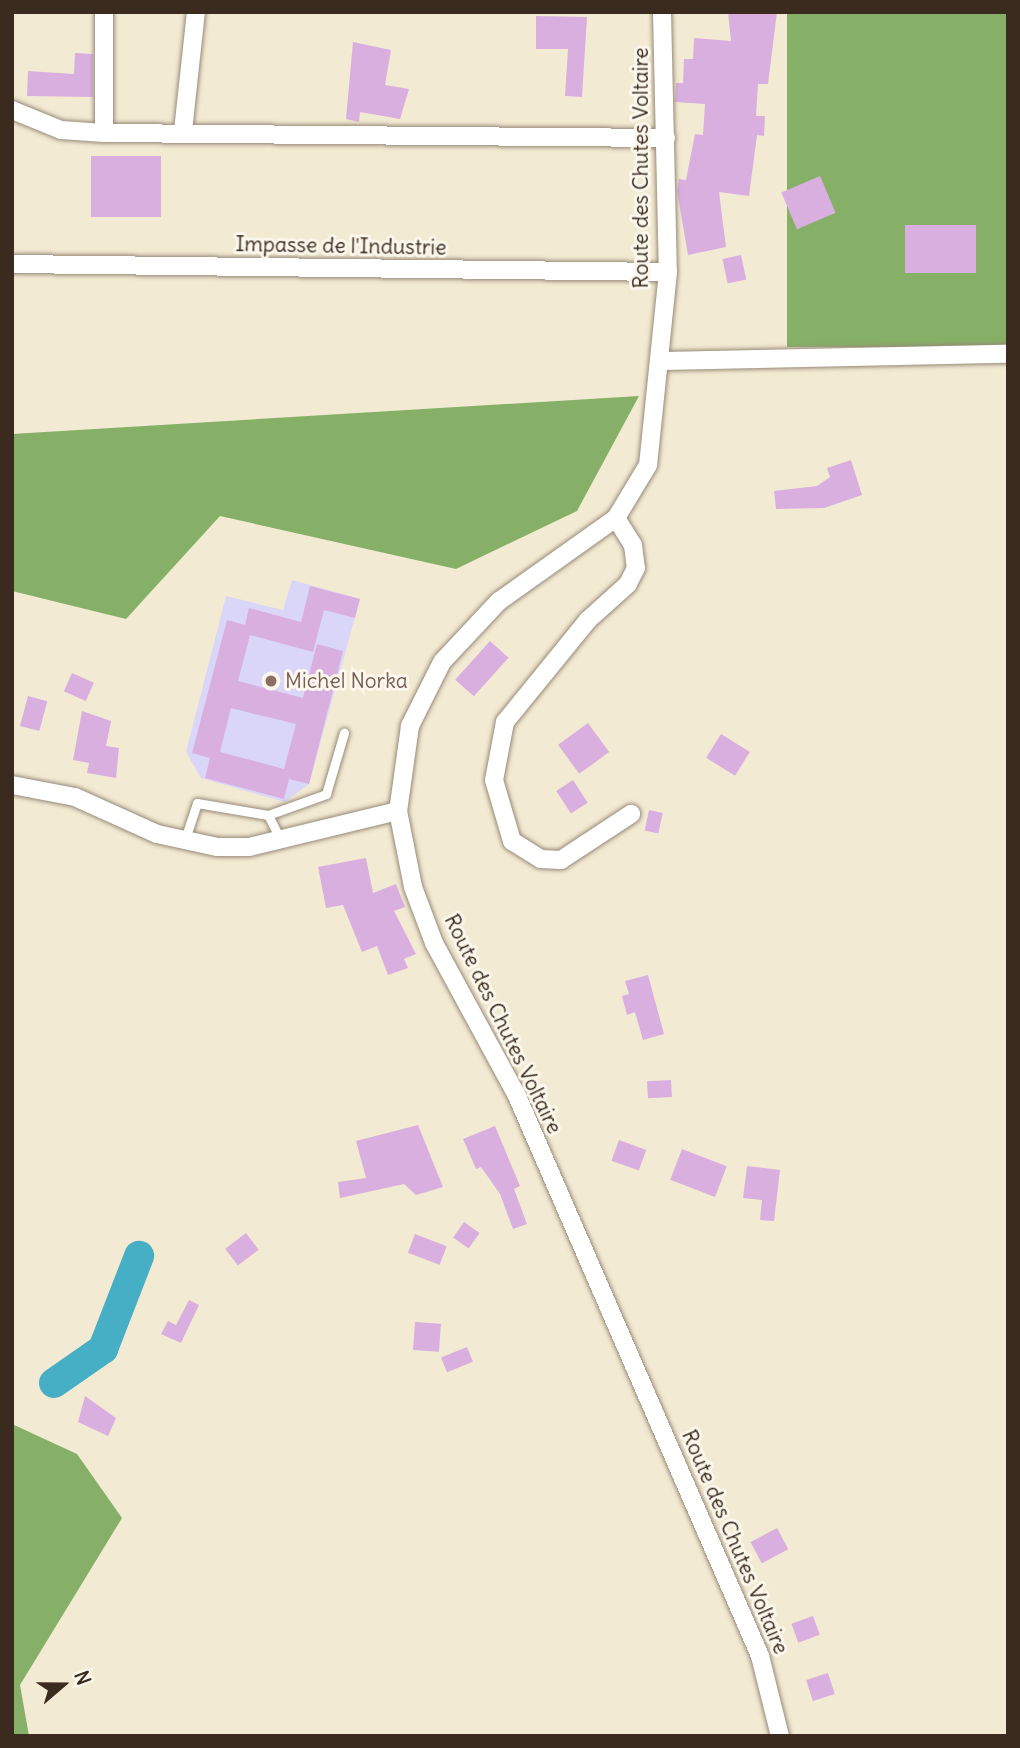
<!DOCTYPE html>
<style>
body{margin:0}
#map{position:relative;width:1020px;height:1748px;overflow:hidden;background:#f3ead3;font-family:Delius,sans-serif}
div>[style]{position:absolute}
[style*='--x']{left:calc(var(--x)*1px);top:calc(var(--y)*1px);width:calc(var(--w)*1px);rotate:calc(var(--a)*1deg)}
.built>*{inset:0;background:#dad6f7}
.forest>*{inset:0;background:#86b067;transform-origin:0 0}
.river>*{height:30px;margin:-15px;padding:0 15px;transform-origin:15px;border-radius:15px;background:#46afc5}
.building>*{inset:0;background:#d9afe0;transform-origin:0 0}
.roads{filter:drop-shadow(0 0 2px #978a78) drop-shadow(0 0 2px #978a78)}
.service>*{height:9px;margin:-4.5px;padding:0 4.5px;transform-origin:4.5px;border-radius:4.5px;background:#fff}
.minor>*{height:18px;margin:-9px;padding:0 9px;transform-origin:9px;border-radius:9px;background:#fff}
.dots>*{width:19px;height:19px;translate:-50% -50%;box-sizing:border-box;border:4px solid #fbf7ec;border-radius:50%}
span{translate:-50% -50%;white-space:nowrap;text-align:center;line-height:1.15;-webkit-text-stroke:6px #fbf7ec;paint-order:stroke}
.street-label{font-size:21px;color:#3b2a1e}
.education-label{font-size:21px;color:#785e54}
.left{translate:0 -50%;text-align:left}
.frame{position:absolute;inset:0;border:14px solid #3b2a1e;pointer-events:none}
.north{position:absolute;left:28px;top:1650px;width:70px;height:70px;-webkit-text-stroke:5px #fbf7ec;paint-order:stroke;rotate:70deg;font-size:19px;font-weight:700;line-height:28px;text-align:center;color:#3b2a1e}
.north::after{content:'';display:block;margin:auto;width:24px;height:32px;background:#3b2a1e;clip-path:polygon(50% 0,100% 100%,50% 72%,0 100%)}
</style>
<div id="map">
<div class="built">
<i style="clip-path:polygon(292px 580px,360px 599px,309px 784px,285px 802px,201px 778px,186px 752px,226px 596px,283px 610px)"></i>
</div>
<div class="forest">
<i style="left:787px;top:12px;width:221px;height:335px"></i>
<i style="clip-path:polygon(639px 396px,577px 511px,456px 569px,220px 516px,126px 619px,12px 591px,12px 434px)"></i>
<i style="clip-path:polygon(12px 1424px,77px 1454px,122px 1518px,20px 1685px,29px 1736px,12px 1736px)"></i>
</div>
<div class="river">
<i style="--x:54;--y:1383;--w:60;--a:-34.8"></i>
<i style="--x:103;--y:1349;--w:100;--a:-68.8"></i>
</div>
<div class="building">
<i style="clip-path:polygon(728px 12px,777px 12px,768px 84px,758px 84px,756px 116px,765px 116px,764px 136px,757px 135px,749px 196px,719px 192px,726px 247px,688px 255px,677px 191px,679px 179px,686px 180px,695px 134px,703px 135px,705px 104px,675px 102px,676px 83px,683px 83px,684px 59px,693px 59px,694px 38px,731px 41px)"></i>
<i style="clip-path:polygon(536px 16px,587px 17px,582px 97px,565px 96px,568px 49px,536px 49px)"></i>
<i style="clip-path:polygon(353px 42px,391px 50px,385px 85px,409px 89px,400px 119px,360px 112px,359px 122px,346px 119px)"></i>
<i style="clip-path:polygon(75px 53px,93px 54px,93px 97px,27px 96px,28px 71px,74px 74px)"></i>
<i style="left:91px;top:156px;width:70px;height:61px"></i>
<i style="left:820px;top:176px;width:40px;height:42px;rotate:67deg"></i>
<i style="left:905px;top:225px;width:71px;height:48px"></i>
<i style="left:741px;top:255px;width:25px;height:19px;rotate:78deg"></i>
<i style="clip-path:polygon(851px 460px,862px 495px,824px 508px,776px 509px,774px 491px,817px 486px,830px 477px,827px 468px)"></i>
<i style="clip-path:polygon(evenodd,310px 586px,360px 599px,355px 618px,324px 610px,313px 652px,250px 635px,238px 681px,303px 698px,317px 644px,343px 651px,309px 784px,289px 779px,284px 799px,205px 778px,210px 758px,192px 753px,227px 620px,245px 625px,249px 608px,301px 622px,310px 586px,231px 708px,296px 724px,284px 769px,220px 752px,231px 708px)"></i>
<i style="left:490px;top:641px;width:25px;height:52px;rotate:42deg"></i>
<i style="left:72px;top:673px;width:24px;height:20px;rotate:24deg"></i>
<i style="left:28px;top:696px;width:20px;height:31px;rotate:15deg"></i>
<i style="clip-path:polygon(82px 711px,111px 721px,106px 746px,119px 748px,116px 778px,87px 773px,89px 763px,73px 760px)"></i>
<i style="left:588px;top:723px;width:36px;height:37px;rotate:54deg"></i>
<i style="left:721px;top:734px;width:34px;height:28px;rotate:32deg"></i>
<i style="left:573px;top:780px;width:27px;height:20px;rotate:57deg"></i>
<i style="left:649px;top:810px;width:14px;height:21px;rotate:12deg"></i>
<i style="clip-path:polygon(366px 858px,373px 893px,396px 884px,405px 907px,394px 911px,416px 954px,404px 959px,408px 968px,388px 975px,377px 946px,362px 952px,343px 905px,326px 908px,318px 867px)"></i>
<i style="clip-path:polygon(648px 975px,664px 1034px,643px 1040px,635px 1012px,627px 1015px,622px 996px,629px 994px,625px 981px)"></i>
<i style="left:671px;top:1080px;width:17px;height:24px;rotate:87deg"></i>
<i style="clip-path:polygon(418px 1125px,443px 1187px,416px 1195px,404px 1184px,340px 1198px,338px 1182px,366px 1178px,356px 1141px)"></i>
<i style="clip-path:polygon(495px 1126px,520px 1186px,514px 1189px,527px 1224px,513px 1229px,500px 1194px,481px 1167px,476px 1169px,463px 1139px)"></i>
<i style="left:619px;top:1140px;width:29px;height:22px;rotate:20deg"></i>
<i style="left:682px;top:1149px;width:48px;height:33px;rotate:21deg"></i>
<i style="clip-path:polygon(747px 1166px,780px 1170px,774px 1221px,760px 1220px,762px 1200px,743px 1198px)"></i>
<i style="left:464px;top:1222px;width:19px;height:19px;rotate:35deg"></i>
<i style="left:246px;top:1233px;width:21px;height:26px;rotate:53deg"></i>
<i style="left:415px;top:1234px;width:34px;height:20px;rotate:21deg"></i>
<i style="clip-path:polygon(189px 1300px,199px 1305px,181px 1343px,161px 1334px,168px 1321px,176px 1325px)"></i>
<i style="left:415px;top:1322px;width:26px;height:28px;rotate:4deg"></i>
<i style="left:467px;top:1347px;width:16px;height:28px;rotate:68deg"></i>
<i style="clip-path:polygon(85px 1396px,116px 1418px,108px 1436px,78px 1422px)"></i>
<i style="left:777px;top:1528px;width:24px;height:30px;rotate:62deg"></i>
<i style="left:813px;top:1616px;width:20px;height:23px;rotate:70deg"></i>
<i style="left:828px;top:1673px;width:22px;height:23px;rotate:72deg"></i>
</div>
<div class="roads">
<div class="service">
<i style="--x:268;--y:815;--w:62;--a:-19.9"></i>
<i style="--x:326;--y:794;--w:64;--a:-73.6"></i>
<i style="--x:184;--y:842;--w:41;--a:-71.6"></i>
<i style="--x:197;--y:803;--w:72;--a:9.6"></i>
<i style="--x:268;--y:815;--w:28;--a:63"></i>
</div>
<div class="minor">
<i style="--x:662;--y:12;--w:260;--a:88.7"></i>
<i style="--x:668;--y:272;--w:194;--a:95.9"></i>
<i style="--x:648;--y:465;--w:62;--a:121.1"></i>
<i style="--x:616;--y:518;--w:143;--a:144.6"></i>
<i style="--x:499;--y:601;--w:83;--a:133.1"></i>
<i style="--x:442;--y:662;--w:72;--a:116.6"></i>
<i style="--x:410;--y:726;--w:86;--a:98"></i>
<i style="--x:398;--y:811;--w:77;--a:78.8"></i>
<i style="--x:413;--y:887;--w:60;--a:69.4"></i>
<i style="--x:434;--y:943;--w:174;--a:61.5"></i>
<i style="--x:517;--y:1096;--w:610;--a:66.54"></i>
<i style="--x:760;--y:1656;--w:82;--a:76"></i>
<i style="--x:12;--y:110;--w:53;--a:22.2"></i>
<i style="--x:61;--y:130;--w:43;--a:4"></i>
<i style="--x:104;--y:133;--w:121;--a:-90"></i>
<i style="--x:183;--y:131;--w:120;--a:-83.8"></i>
<i style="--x:104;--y:133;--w:562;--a:0.51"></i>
<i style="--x:12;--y:264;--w:656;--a:0.7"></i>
<i style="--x:661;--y:361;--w:347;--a:-1.2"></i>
<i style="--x:616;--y:518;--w:32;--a:58"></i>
<i style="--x:633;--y:545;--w:23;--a:83"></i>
<i style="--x:636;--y:568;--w:18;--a:117"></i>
<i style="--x:628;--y:584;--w:54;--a:138"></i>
<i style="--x:588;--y:620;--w:132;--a:129.1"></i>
<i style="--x:505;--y:722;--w:59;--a:100.7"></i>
<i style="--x:494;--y:780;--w:64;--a:73.6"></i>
<i style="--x:512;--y:841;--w:34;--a:32"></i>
<i style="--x:541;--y:859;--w:20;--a:3"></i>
<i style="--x:561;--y:860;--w:84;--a:-33.3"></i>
<i style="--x:12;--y:785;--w:64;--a:10.8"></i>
<i style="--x:75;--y:797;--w:90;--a:24.3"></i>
<i style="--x:157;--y:834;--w:61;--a:12.2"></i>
<i style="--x:217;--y:847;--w:32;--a:0"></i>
<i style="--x:249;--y:847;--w:153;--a:-13.6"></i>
</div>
</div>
<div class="dots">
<i style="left:271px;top:681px;background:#8d6e63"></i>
</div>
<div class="street-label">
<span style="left:641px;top:168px;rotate:-90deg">Route des Chutes Voltaire</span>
<span style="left:341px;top:246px;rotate:1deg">Impasse de l'Industrie</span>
<span style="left:503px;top:1024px;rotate:64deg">Route des Chutes Voltaire</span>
<span style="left:735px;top:1542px;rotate:67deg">Route des Chutes Voltaire</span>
</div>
<div class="education-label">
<span class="left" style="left:285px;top:681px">Michel Norka</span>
</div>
<div class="frame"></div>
<div class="north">N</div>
</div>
